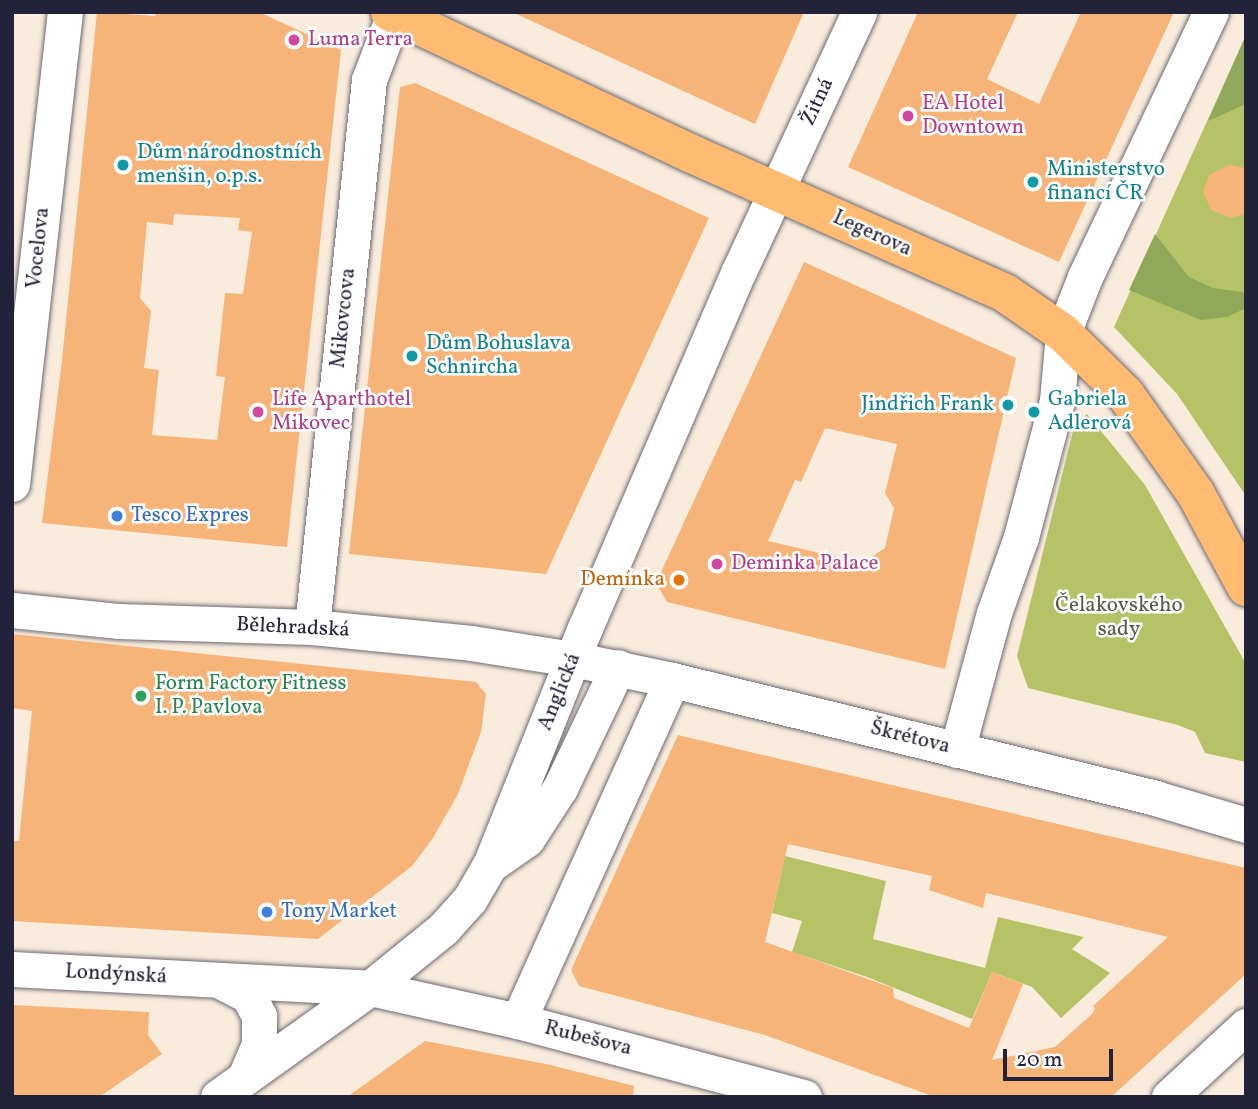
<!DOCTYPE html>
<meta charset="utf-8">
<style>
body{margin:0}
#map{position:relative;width:1258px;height:1109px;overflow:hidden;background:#f9ecdc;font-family:Vollkorn,serif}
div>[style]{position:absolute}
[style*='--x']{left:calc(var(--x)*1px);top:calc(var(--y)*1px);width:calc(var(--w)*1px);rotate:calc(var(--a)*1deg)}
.green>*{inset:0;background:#b5c265}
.forest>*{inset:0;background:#90a85a}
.building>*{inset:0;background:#f6b479}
.roads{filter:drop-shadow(0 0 2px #6d6973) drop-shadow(0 0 2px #6d6973)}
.minor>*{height:35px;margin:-17.5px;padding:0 17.5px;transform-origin:17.5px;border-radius:17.5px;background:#fff}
.major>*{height:38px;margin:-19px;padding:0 19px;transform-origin:19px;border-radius:19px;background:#febb71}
.dots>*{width:19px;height:19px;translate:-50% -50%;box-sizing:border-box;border:4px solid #fff;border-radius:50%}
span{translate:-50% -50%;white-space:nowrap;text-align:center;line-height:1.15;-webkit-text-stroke:5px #fff;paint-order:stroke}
.hotel-label{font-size:21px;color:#b23c85}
.left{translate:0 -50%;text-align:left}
.street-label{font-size:21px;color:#22223b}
.culture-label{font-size:21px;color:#0d838f}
.right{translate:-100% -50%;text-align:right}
.shop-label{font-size:21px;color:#366cbe}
.food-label{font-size:21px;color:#c56008}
.park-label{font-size:21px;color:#555a4a}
.leisure-label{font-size:21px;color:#27864d}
.frame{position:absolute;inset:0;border:14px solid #22223b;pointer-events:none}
.scale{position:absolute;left:1003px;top:1049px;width:110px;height:32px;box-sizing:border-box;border:4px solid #22223b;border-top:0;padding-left:9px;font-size:21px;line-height:24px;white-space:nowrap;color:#22223b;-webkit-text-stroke:5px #fff;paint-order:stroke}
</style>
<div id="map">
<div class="green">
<i style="clip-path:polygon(1246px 35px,1246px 496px,1177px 394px,1114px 327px)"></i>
<i style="clip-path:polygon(1087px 414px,1145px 485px,1246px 664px,1246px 762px,1205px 753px,1195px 732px,1178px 725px,1028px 688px,1017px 656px,1074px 427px)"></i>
<i style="clip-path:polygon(785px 856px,886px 881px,873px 939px,985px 968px,998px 917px,1084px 937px,1072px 949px,1110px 973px,1061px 1018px,1032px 987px,992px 972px,972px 1019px,867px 977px,792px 952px,802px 921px,772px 913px)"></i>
</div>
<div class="forest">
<i style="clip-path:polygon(1246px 35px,1246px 104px,1208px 121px)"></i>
<i style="clip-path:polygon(1155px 234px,1189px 277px,1213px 288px,1242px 292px,1246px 296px,1246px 308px,1227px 317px,1201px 320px,1129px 290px)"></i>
</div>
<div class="building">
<i style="clip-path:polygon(evenodd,97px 12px,155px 16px,157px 12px,259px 12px,341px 50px,287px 547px,42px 523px,62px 360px,97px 12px,174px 214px,240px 218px,238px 230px,252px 232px,243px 294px,225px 293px,216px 376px,225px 377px,217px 440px,152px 435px,159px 370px,144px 368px,151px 311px,140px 298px,147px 222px,173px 225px,174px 214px)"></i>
<i style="clip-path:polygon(512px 12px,804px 12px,755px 124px)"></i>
<i style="clip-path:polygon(918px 12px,1018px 12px,987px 79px,1039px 104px,1081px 12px,1174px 12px,1059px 262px,848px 167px)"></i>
<i style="clip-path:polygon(415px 83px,709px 218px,546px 574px,349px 554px,400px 87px)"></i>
<i style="clip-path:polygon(1229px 165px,1246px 168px,1246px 214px,1231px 218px,1211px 210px,1203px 192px,1209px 175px)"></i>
<i style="clip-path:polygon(evenodd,804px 262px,1016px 358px,945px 669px,667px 602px,656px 583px,804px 262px,825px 428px,897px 444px,885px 493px,894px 508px,885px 548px,863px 563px,768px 541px,795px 480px,801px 482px,825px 428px)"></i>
<i style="clip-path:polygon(12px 634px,476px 682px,486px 694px,481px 732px,458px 794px,433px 838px,412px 866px,318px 939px,12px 921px,12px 841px,19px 841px,32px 711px,12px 708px)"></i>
<i style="clip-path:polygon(evenodd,678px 735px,1246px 868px,1246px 974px,1111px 1097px,935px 1097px,765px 1035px,579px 986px,571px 970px,678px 735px,788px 844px,932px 876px,929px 890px,983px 908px,986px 893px,1168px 937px,1104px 996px,1093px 1006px,1095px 1009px,1092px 1014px,1055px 1047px,992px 1060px,1023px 984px,992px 972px,969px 1028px,894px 998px,893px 988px,765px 942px,788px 844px)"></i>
<i style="clip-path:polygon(12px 1005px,149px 1012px,148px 1035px,162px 1054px,99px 1097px,12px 1097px)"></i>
<i style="clip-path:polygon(425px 1041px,546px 1064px,634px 1086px,633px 1097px,347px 1097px)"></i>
</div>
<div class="roads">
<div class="minor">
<i style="--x:12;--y:484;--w:475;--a:-83.6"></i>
<i style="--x:12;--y:610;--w:108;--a:5.9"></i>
<i style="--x:119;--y:621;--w:193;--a:1.8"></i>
<i style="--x:312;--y:627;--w:160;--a:5.7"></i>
<i style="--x:471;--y:643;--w:103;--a:8.9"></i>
<i style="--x:573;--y:659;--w:101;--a:12"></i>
<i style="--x:672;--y:680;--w:497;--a:13.7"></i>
<i style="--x:1155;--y:798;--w:95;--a:16.5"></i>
<i style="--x:312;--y:627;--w:550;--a:-84.05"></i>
<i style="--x:369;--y:80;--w:71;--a:-69.3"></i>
<i style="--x:957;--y:750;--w:142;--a:-74.9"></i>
<i style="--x:994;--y:613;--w:81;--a:-70.4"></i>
<i style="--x:1021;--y:537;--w:141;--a:-75.2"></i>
<i style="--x:1057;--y:401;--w:68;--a:-85"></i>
<i style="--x:1063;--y:333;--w:60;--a:-68.6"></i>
<i style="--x:1085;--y:277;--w:293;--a:-64.6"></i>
<i style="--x:490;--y:865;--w:45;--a:-35.1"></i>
<i style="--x:527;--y:839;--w:61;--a:-57.1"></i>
<i style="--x:560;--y:788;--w:134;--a:-64.4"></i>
<i style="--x:12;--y:969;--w:359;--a:3"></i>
<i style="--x:370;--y:988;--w:152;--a:12.6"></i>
<i style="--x:518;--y:1021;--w:296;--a:14.9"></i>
<i style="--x:220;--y:981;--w:31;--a:27"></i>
<i style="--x:248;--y:995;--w:24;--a:62"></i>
<i style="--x:259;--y:1016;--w:28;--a:90"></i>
<i style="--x:259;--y:1044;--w:34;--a:113"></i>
<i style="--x:518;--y:1021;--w:374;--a:-65.7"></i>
<i style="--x:218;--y:1097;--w:187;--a:-35.6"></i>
<i style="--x:370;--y:988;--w:94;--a:-38.9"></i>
<i style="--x:443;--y:929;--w:40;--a:-48"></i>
<i style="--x:470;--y:899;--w:39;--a:-60"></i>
<i style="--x:490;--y:865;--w:255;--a:-68.2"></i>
<i style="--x:585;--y:628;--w:389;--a:-66.7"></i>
<i style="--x:739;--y:271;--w:285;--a:-65.1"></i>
<i style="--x:1169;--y:1097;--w:105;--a:-42.7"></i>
</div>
<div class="major">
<i style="--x:390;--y:12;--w:334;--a:25.2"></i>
<i style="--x:692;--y:154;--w:342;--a:23.9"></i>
<i style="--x:1005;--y:293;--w:70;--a:34.6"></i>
<i style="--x:1063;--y:333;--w:87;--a:44.5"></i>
<i style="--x:1125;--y:394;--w:123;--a:54.6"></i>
<i style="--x:1196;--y:494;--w:106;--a:61.7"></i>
</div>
</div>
<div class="dots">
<i style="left:294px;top:40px;background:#d1479c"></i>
<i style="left:908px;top:116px;background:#d1479c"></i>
<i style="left:123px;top:165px;background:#0f9aa8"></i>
<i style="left:1033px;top:182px;background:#0f9aa8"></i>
<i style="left:412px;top:356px;background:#0f9aa8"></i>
<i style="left:1008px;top:405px;background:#0f9aa8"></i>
<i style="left:258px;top:412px;background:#d1479c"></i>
<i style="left:1034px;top:412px;background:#0f9aa8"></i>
<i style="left:117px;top:516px;background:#3f7fe0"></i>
<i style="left:717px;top:564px;background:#d1479c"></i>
<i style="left:679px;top:580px;background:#e8710a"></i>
<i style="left:141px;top:696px;background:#2e9e5b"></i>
<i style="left:267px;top:912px;background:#3f7fe0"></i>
</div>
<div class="hotel-label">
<span class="left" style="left:308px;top:40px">Luma Terra</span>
<span class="left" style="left:922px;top:116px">EA Hotel<br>Downtown</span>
<span class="left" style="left:272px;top:412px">Life Aparthotel<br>Mikovec</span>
<span class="left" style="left:731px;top:564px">Deminka Palace</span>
</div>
<div class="street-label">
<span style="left:818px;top:102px;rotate:-65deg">Žitná</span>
<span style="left:872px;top:234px;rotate:24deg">Legerova</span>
<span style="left:39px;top:248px;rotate:-84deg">Vocelova</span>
<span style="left:344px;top:318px;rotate:-84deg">Mikovcova</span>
<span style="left:293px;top:628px;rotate:3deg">Bělehradská</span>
<span style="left:560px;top:692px;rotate:-68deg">Anglická</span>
<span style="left:910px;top:738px;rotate:14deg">Škrétova</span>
<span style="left:116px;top:975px;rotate:3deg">Londýnská</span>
<span style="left:588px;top:1039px;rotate:14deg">Rubešova</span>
</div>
<div class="culture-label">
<span class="left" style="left:137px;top:165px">Dům národnostních<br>menšin, o.p.s.</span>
<span class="left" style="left:1047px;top:182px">Ministerstvo<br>financí ČR</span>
<span class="left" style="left:426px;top:356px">Dům Bohuslava<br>Schnircha</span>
<span class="left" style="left:1048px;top:412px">Gabriela<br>Adlerová</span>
<span class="right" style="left:994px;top:405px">Jindřich Frank</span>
</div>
<div class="shop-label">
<span class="left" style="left:131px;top:516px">Tesco Expres</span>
<span class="left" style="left:281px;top:912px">Tony Market</span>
</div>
<div class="food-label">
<span class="right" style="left:665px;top:580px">Demínka</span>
</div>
<div class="park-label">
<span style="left:1119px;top:618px">Čelakovského<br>sady</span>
</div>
<div class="leisure-label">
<span class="left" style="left:155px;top:696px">Form Factory Fitness<br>I. P. Pavlova</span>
</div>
<div class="frame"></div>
<div class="scale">20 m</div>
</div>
